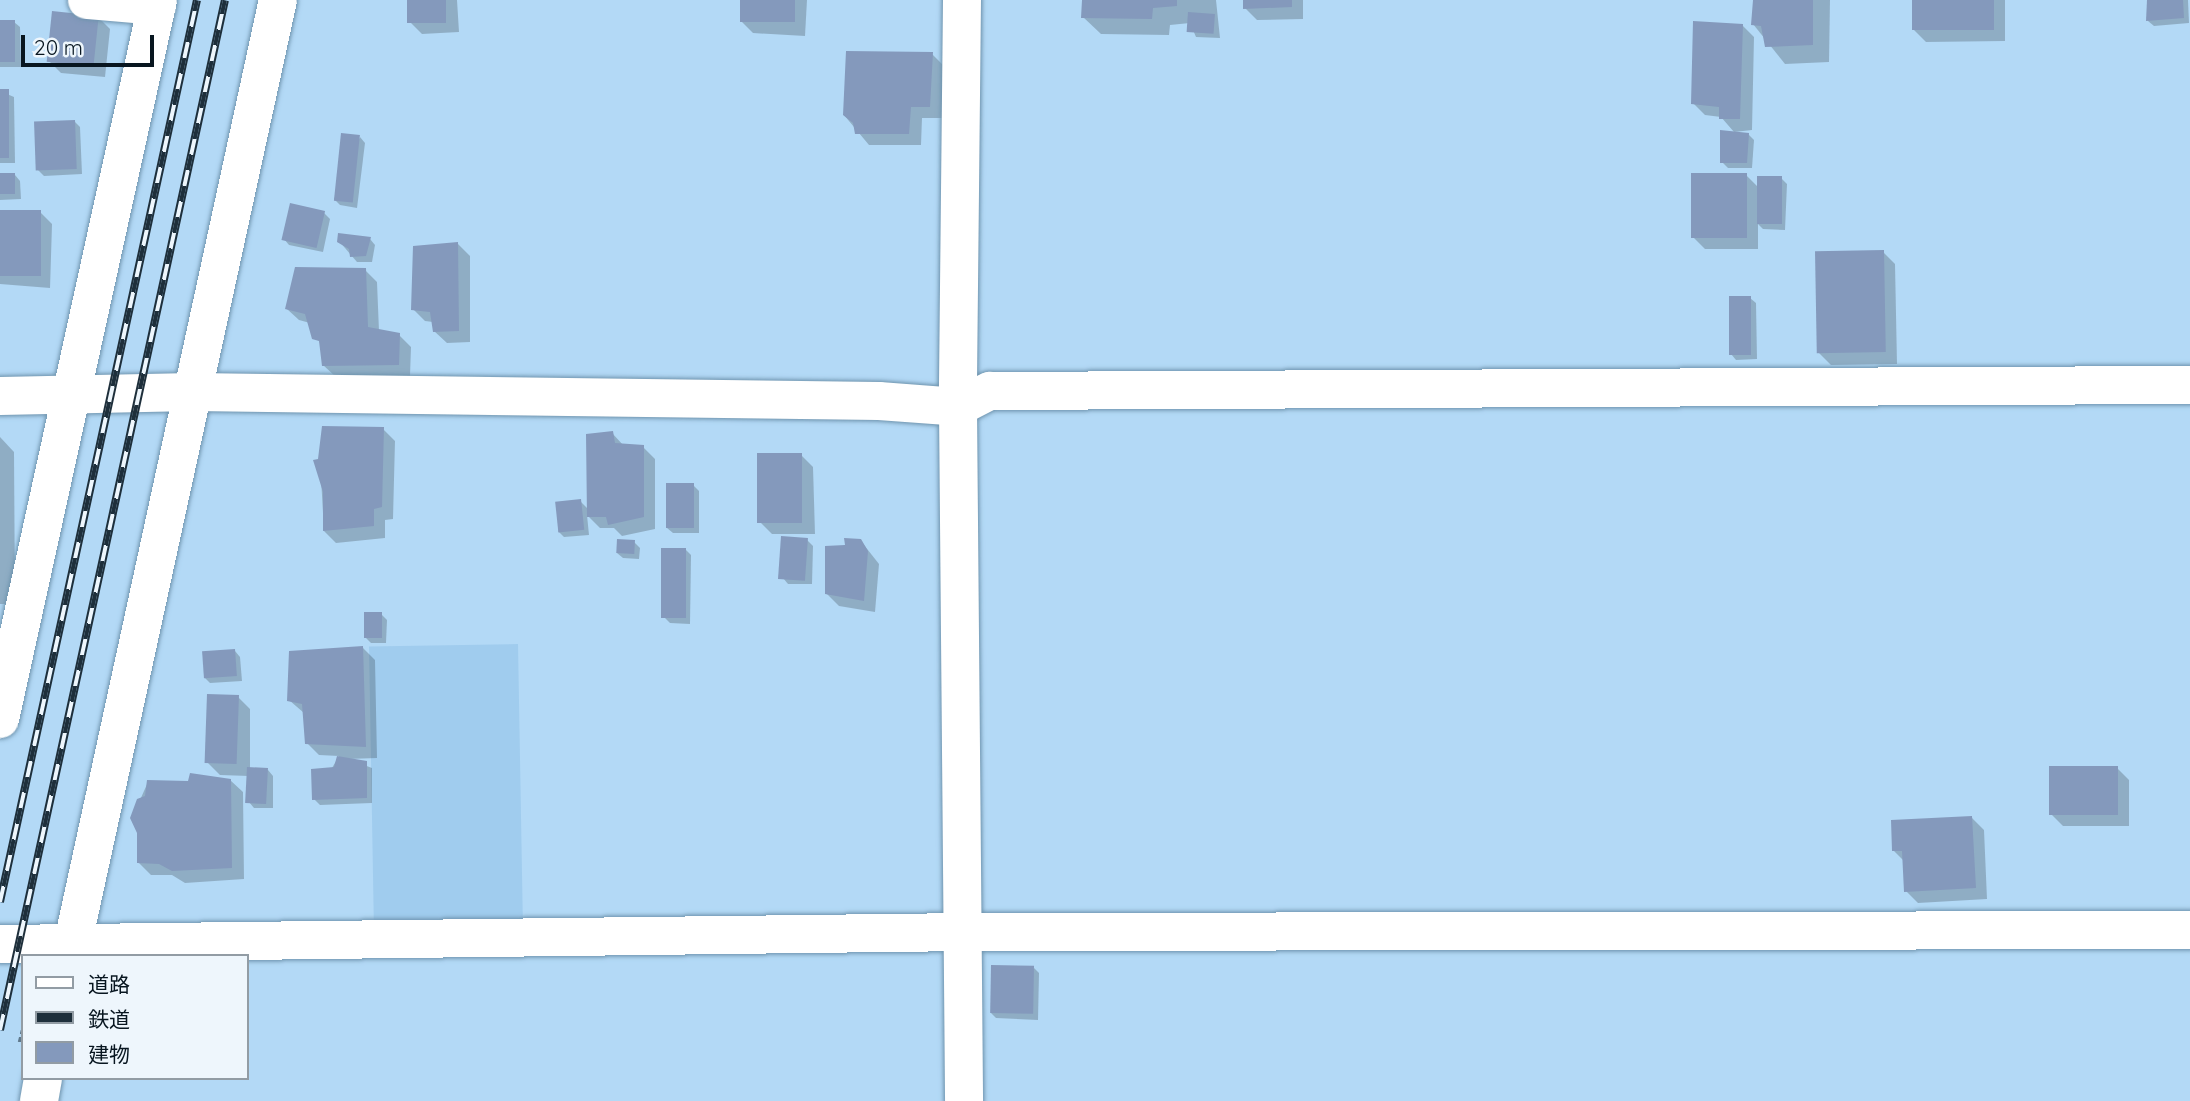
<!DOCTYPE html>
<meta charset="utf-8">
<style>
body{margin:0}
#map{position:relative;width:2190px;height:1101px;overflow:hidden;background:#b3d9f6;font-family:Quicksand,"Noto Sans JP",sans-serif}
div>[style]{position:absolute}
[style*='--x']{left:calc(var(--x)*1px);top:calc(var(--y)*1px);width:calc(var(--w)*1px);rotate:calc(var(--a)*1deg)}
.built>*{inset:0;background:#a0ccee;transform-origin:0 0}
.shadow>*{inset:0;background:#0003}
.building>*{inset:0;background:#8499bc;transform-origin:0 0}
.path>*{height:4.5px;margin-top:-2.25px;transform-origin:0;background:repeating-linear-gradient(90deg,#5f798c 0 5px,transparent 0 8.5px)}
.roads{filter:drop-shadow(0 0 2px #6f94ae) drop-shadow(0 0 2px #6f94ae)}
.minor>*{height:38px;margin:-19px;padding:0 19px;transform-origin:19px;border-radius:19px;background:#fff}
.rail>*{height:8px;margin-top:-4px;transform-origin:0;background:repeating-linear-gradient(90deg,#eef6fc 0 16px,#1e2f3b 0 32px);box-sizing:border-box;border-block:2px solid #1e2f3b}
span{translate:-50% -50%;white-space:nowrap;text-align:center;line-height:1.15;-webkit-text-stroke:6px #eef6fc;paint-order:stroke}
.legend{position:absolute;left:21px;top:954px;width:228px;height:126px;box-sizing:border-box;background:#eef6fc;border:2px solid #929ca4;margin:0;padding:9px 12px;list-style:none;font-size:21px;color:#081620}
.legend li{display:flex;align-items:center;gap:14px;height:35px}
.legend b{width:35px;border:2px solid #929ca4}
.scale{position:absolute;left:21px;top:35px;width:133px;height:32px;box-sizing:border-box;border:4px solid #081620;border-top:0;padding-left:9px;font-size:21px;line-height:24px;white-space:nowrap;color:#081620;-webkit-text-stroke:5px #eef6fc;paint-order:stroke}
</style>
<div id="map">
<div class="built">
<i style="left:518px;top:644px;width:279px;height:149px;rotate:89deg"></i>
</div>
<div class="shadow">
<i style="clip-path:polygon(409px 0,457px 0,459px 32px,422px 34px,410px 22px)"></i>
<i style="clip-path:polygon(742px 0,807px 0,805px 36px,753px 33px,741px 21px)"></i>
<i style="clip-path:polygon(1084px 0,1216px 0,1220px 38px,1196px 37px,1190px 23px,1170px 25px,1169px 35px,1101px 34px,1083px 17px)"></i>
<i style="clip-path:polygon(1245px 0,1303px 0,1303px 19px,1257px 20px,1245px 8px)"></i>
<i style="clip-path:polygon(1755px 0,1830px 0,1829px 62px,1785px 64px,1753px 24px)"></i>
<i style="clip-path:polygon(1913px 0,2005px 0,2005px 41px,1926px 42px,1914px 30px)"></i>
<i style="clip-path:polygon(2148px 0,2188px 0,2189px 23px,2154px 26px,2148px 21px)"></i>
<i style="clip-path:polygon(98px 17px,110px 29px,105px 77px,61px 73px,49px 61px)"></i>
<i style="clip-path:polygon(0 22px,14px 22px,20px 27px,21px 67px,0 67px)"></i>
<i style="clip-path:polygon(1742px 25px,1754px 37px,1752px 130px,1734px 132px,1721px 117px,1705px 115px,1693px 103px)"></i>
<i style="clip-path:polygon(932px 54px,944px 66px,942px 118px,922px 118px,921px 145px,869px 145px,844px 115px)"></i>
<i style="clip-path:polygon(0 91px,14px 97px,15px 163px,0 163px)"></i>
<i style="clip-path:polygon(75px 122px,80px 127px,82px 174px,44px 176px,38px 170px)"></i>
<i style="clip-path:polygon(1748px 134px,1754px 140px,1752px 168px,1728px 168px,1722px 162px)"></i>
<i style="clip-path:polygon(360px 137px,365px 143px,357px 208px,340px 205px,334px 199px)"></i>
<i style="clip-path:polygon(0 175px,15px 175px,20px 181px,21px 199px,0 200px)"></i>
<i style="clip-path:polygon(1746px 175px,1758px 187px,1781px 178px,1787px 184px,1785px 230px,1763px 229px,1758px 224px,1758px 249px,1705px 249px,1693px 237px)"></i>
<i style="clip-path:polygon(0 211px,40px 212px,52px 224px,50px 288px,0 284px)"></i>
<i style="clip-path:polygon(324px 213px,330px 219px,323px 252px,289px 245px,284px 239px)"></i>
<i style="clip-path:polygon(370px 239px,375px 245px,372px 262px,357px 262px,339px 241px)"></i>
<i style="clip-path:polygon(458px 244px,470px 256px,470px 342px,447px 343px,434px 331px,433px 322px,425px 321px,413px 309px)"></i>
<i style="clip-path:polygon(1883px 252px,1895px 264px,1897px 364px,1831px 365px,1819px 353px)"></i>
<i style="clip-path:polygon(365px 270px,377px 282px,379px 331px,399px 335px,411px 347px,410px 376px,336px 377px,323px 365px,321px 345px,310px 323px,299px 320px,287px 309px)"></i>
<i style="clip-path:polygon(1750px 298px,1756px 303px,1757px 359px,1736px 360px,1731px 354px)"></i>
<i style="clip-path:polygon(383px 429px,395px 441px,393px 519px,385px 520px,385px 538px,336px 543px,324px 531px,320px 460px)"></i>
<i style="clip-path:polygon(612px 433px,624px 446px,643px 447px,655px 459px,655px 529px,622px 536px,614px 528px,600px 528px,587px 515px,589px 535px,564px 537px,558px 531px,580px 501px,588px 509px)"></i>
<i style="clip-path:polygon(0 437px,14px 452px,15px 604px,0 604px)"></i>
<i style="clip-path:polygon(801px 455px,813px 467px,815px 534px,772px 534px,760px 522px)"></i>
<i style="clip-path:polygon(693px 485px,699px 491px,699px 533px,673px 533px,667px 528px)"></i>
<i style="clip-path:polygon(807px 540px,813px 546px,812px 584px,788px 584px,783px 578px)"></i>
<i style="clip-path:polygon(860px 540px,879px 564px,875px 612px,839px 606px,827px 594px,847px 547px)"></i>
<i style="clip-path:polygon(634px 542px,640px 548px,639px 559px,623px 558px,617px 553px)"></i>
<i style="clip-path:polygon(685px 549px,691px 555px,690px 624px,670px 623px,664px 617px)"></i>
<i style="clip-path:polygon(381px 614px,387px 620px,386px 643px,371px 643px,366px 638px)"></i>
<i style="clip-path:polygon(363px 648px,375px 660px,377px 758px,348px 759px,372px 768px,372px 803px,320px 805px,314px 799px,339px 756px,319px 755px,307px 743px,304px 713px,289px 700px)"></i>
<i style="clip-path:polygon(235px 651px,240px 657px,242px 681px,210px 683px,204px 677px)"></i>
<i style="clip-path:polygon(238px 697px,250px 709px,250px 769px,268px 770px,273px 776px,273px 808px,254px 808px,249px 802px,249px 776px,220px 775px,208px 763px)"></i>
<i style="clip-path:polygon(2117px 768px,2129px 780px,2129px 826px,2063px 826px,2051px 814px)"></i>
<i style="clip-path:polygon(230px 780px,243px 792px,244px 879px,185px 883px,172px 875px,151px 875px,139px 863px,139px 833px,132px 818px,148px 782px)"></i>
<i style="clip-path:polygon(1972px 818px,1984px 830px,1987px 899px,1918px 903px,1906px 891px,1904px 861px,1894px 851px)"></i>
<i style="clip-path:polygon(1034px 968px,1039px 973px,1038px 1020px,996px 1018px,991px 1013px)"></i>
</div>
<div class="building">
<i style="left:407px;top:0;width:39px;height:23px"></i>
<i style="left:740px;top:0;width:55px;height:22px"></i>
<i style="clip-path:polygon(1082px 0,1177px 0,1177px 6px,1153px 8px,1152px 19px,1081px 18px)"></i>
<i style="clip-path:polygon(1243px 0,1292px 0,1292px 7px,1243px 9px)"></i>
<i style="clip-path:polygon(1753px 0,1813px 0,1813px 45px,1765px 47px,1761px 26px,1751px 25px)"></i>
<i style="left:1912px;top:0;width:82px;height:30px"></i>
<i style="clip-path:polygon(2147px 0,2183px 0,2184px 18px,2146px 21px)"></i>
<i style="left:52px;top:11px;width:47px;height:51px;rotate:6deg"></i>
<i style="left:1188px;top:12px;width:27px;height:20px;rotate:4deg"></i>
<i style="left:0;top:20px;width:15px;height:42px"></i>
<i style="clip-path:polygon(1693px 21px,1743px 24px,1740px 119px,1719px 119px,1719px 107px,1691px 104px)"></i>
<i style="clip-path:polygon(846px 51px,933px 52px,930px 107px,911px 107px,909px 134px,855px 134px,853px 123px,843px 115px)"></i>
<i style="left:0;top:89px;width:9px;height:69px"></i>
<i style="left:75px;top:120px;width:49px;height:41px;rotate:88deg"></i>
<i style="clip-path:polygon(1720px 130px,1749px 133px,1747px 163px,1720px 163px)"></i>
<i style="left:341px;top:133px;width:19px;height:68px;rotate:6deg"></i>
<i style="left:0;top:173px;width:15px;height:21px"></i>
<i style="left:1691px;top:173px;width:56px;height:65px"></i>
<i style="left:1757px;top:176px;width:25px;height:48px"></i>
<i style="left:290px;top:203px;width:36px;height:38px;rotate:13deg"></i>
<i style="left:0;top:210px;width:41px;height:66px"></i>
<i style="clip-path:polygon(338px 233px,371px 237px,366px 256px,350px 257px,349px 249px,337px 242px)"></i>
<i style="clip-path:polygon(458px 242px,459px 331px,433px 332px,430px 312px,411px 310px,413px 246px)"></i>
<i style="left:1884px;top:250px;width:102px;height:69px;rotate:89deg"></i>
<i style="clip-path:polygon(295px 267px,366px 268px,368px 327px,400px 333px,399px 365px,322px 366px,319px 341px,312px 339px,305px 314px,285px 309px)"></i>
<i style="left:1729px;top:296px;width:22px;height:59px"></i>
<i style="clip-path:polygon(322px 426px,384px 427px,382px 507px,374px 509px,374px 526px,323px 531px,323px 492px,313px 460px,318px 459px)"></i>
<i style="clip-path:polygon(613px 431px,615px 443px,644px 445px,644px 517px,608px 525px,606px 517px,587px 517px,586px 434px)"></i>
<i style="left:757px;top:453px;width:45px;height:70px"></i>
<i style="left:666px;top:483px;width:28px;height:45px"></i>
<i style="left:581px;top:499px;width:31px;height:26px;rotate:84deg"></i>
<i style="left:781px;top:536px;width:27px;height:43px;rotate:4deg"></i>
<i style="clip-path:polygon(844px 538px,861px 539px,868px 551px,864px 601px,825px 594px,825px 546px,845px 545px)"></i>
<i style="left:617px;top:539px;width:18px;height:14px;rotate:3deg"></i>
<i style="left:661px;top:548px;width:25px;height:70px"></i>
<i style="left:364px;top:612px;width:18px;height:26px"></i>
<i style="clip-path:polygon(363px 646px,366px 747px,305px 744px,302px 704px,287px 701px,289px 651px)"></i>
<i style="left:235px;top:649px;width:27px;height:33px;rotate:86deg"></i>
<i style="left:207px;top:694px;width:32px;height:69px;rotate:2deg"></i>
<i style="clip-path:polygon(337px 756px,367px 761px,367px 798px,312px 800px,311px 769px,334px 767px)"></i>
<i style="left:2049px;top:766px;width:69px;height:49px"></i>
<i style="left:247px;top:767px;width:21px;height:36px;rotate:3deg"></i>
<i style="clip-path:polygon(190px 773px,231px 779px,232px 868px,172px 871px,159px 864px,137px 863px,137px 833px,130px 818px,137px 799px,145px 796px,147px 780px,188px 781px)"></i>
<i style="clip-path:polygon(1972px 816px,1976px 888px,1904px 892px,1902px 851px,1892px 851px,1891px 820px)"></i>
<i style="left:991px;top:965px;width:43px;height:48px;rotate:1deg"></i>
</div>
<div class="path">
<i style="--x:20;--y:1042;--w:12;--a:-76"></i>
</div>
<div class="roads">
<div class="minor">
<i style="--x:87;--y:0;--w:70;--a:4.9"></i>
<i style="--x:962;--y:0;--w:407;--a:90.6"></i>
<i style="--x:958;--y:407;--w:694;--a:89.5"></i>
<i style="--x:0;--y:396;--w:193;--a:-1.2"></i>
<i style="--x:193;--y:392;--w:686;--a:0.75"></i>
<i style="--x:879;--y:401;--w:79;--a:4.3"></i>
<i style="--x:958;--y:407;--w:36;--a:-27"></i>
<i style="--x:990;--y:391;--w:1200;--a:-0.29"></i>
<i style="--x:0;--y:719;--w:736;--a:-77.61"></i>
<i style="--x:0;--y:944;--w:964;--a:-0.71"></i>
<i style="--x:964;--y:932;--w:1226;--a:-0.09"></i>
<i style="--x:70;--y:956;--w:978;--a:-77.73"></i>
<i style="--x:39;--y:1101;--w:23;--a:-80"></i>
</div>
</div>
<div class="rail">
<i style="--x:0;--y:902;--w:923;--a:-77.68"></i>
<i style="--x:0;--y:1030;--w:1054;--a:-77.68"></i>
</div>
<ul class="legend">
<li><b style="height:9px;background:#fff"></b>道路</li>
<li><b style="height:9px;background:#1e2f3b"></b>鉄道</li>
<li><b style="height:19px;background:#8499bc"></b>建物</li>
</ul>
<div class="scale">20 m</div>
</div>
